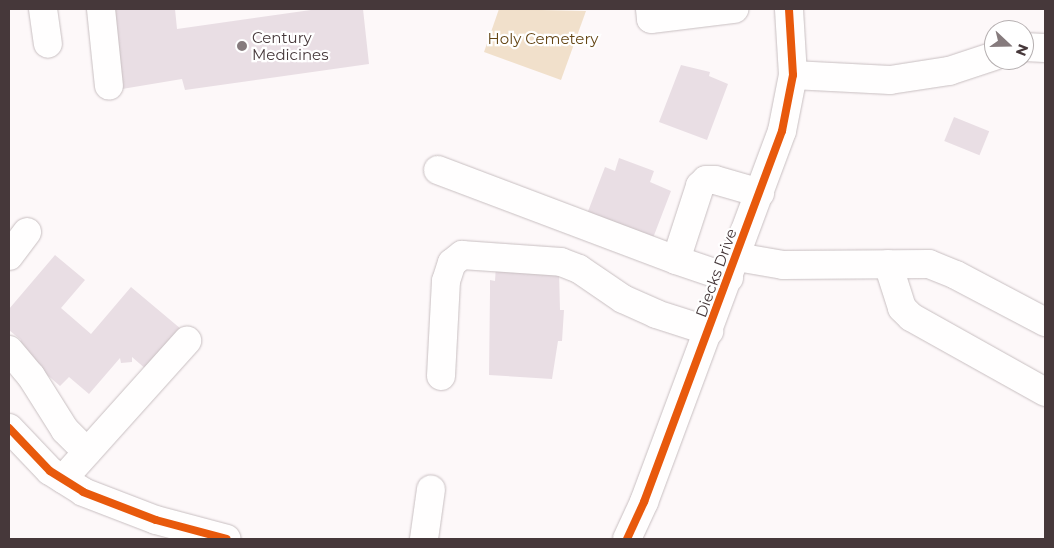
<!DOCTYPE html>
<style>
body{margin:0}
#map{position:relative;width:1054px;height:548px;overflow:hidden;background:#fdf8f9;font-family:Montserrat,sans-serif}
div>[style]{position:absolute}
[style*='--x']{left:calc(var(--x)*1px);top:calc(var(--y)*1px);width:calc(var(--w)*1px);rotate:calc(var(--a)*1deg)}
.green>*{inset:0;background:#f1e0cb}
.building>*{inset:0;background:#e9dee4;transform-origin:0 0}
.roads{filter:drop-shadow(0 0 1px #c8bfc1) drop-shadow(0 0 1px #c8bfc1)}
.minor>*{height:28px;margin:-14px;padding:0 14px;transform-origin:14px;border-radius:14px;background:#fffefe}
.cycleway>*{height:8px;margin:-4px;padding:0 4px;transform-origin:4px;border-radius:4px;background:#e8590c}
.dots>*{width:14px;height:14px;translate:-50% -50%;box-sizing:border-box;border:2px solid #fff;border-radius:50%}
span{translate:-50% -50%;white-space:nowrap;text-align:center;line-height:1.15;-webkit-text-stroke:4.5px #fff;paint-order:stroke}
.poi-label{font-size:15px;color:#46383a}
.left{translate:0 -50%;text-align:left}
.park-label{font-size:15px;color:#654615}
.street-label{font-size:15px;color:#46383a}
.frame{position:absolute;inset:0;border:10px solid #46383a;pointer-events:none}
.north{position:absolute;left:984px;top:20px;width:50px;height:50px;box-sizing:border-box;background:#fff;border:1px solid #b5afb0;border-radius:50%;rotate:111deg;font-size:14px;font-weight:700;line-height:20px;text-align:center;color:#46383a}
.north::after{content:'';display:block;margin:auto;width:18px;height:22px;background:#867b7d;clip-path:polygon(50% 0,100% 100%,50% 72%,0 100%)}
</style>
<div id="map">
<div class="green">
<i style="clip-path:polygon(499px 9px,586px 11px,561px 80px,484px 52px)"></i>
</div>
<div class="building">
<i style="clip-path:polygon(112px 9px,175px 9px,177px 29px,318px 9px,363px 9px,369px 64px,185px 90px,182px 79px,122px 89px)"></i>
<i style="clip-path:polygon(681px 65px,710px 72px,709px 76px,728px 84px,707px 140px,659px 122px)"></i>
<i style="left:954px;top:117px;width:38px;height:26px;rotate:22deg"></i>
<i style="clip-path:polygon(619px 158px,654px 171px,650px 182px,671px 191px,653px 238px,587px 214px,605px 167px,615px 171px)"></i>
<i style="clip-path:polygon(55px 255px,85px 280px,61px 308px,91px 334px,131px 287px,181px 329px,147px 370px,132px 357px,132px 362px,121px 363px,120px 358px,89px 394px,69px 377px,60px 386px,15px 347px,21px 340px,9px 330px,9px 309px)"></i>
<i style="clip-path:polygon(496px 266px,559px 270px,560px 310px,564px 310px,562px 341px,558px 341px,552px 379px,489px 375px,490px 291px,490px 280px,495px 281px)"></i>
</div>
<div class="roads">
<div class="minor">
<i style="--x:43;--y:9;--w:35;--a:82"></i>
<i style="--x:101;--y:9;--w:77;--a:84.1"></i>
<i style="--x:650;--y:9;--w:10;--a:84"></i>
<i style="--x:651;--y:19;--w:84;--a:-6.9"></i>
<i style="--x:1024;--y:47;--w:21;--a:3"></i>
<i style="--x:793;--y:75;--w:97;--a:3"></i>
<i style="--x:890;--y:80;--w:60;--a:-8.7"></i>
<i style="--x:949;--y:71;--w:47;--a:-18.4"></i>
<i style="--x:438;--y:170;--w:254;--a:20.7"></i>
<i style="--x:9;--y:256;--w:30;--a:-53"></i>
<i style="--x:737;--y:257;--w:47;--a:9.9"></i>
<i style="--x:783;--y:265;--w:146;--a:-0.4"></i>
<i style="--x:929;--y:264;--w:29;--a:22"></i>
<i style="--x:956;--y:275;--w:101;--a:27.8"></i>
<i style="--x:888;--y:264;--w:46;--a:72.3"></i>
<i style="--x:902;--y:308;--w:13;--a:45"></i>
<i style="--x:911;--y:317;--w:154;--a:29.2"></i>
<i style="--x:729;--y:278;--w:56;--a:-161.2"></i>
<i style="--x:676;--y:260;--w:78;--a:-72"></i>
<i style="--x:700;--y:186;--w:8;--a:-45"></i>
<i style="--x:706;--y:180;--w:9;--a:0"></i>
<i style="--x:715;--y:180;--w:47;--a:16.1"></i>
<i style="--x:9;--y:350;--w:34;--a:50"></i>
<i style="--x:31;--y:376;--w:64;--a:57.8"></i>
<i style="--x:65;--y:430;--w:31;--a:45"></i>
<i style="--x:441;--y:376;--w:95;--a:-87"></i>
<i style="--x:446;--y:281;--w:19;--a:-72"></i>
<i style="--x:452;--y:263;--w:13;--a:-39"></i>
<i style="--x:462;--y:255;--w:99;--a:4"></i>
<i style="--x:561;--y:262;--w:19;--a:21"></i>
<i style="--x:579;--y:269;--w:53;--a:34.3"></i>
<i style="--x:623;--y:299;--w:36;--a:24"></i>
<i style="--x:656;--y:314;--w:56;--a:17.8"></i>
<i style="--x:9;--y:428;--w:59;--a:46.4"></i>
<i style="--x:50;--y:471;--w:39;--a:32"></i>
<i style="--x:83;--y:492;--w:78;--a:21"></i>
<i style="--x:156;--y:520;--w:73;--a:15"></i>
<i style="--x:63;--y:479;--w:186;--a:-48.1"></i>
<i style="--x:424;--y:539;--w:50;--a:-82"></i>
<i style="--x:627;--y:539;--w:41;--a:-65.3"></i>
<i style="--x:644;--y:502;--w:396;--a:-69.6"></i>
<i style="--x:782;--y:131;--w:57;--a:-78.9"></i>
<i style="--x:793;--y:75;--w:66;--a:-93.5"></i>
</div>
</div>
<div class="cycleway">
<i style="--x:9;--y:428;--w:59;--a:46.4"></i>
<i style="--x:50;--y:471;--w:39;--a:32"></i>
<i style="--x:83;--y:492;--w:78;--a:21"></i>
<i style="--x:156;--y:520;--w:73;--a:15"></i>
<i style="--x:627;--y:539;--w:41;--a:-65.3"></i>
<i style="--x:644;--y:502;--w:396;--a:-69.6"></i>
<i style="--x:782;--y:131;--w:57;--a:-78.9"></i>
<i style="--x:793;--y:75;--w:66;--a:-93.5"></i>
</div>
<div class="dots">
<i style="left:242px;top:46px;background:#867b7d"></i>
</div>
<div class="poi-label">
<span class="left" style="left:252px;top:46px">Century<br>Medicines</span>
</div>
<div class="park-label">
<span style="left:543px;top:39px">Holy Cemetery</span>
</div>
<div class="street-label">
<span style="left:716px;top:273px;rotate:-70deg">Diecks Drive</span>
</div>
<div class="frame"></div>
<div class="north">N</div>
</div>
